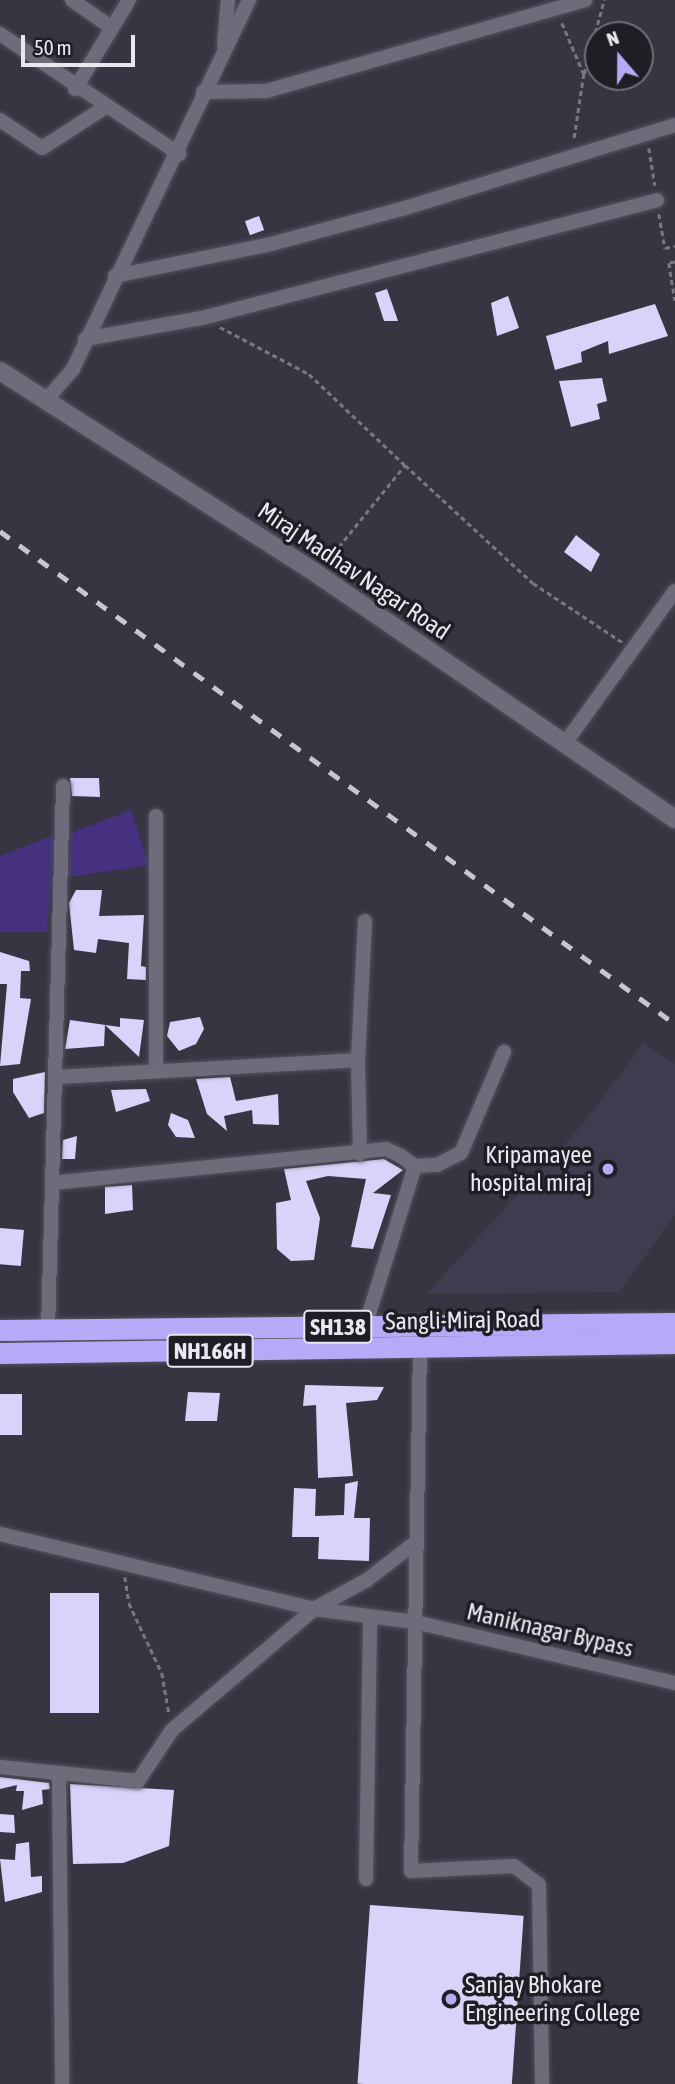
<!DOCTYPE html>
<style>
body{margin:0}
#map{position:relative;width:675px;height:2084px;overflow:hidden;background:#373542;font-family:"Asap Condensed",sans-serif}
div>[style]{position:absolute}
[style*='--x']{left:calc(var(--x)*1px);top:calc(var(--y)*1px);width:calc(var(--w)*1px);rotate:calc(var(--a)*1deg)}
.built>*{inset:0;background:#3f3c4f}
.green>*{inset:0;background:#453180}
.building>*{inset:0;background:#d8d4f9;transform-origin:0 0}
.path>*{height:2.5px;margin-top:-1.25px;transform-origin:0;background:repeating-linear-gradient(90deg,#797782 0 5px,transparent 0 8.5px)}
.roads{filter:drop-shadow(0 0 2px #53525d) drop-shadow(0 0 2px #53525d)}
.street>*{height:14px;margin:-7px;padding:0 7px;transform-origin:7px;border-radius:7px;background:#6e6c7b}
.secondary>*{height:18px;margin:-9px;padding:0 9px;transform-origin:9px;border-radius:9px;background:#6e6c7b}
.highway>*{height:21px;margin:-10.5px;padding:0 10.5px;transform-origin:10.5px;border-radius:10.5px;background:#b6a9f7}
.rail>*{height:4.5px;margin-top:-2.25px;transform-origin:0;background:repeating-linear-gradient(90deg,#c7c6d0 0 12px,transparent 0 24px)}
.dots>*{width:19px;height:19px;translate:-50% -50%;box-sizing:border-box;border:4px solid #1e1e24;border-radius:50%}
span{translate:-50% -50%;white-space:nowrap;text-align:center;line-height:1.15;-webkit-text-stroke:7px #1e1e24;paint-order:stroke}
.shield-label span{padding:2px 5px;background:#1e1e24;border:2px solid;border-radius:5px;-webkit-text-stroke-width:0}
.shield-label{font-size:23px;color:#e9e8f1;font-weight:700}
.street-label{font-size:24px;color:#e9e8f1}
.poi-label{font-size:24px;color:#e9e8f1}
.right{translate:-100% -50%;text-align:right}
.left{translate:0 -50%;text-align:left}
.north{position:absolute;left:584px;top:21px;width:70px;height:70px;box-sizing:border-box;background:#1e1e24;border:2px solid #6f6f76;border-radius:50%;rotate:340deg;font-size:19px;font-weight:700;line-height:28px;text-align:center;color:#e9e8f1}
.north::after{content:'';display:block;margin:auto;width:24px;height:32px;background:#b7abf8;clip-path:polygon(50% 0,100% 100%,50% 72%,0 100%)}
.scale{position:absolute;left:21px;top:35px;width:114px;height:32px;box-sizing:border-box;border:4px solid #e9e8f1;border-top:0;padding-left:9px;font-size:21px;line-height:24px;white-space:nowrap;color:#e9e8f1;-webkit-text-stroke:5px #1e1e24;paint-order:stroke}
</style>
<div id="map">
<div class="built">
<i style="clip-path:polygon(644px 1043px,675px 1064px,675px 1214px,620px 1292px,426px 1294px,582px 1125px)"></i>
</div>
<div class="green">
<i style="clip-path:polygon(131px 810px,149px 865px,69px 877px,71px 833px)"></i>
<i style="clip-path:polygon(54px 835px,47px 932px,0 932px,0 856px)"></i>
</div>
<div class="building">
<i style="left:259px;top:216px;width:15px;height:15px;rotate:70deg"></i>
<i style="clip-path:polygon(387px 289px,398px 321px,384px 321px,375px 293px)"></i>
<i style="clip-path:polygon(508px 296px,519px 328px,497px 336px,491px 303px)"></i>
<i style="clip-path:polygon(655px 304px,668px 336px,609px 354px,608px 341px,581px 352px,582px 362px,555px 370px,546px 336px)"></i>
<i style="clip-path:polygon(602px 378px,607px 401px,597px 404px,600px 419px,571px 427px,559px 381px)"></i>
<i style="clip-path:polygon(576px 535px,600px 554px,591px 572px,564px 552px)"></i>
<i style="clip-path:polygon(70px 778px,99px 778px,100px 797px,72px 796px)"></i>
<i style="clip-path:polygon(76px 890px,102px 890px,99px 916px,144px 915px,141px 966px,146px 967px,146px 980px,127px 979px,129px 943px,98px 939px,96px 953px,74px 950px,69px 903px)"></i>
<i style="clip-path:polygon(0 952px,29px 961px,30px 971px,21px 971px,20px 998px,31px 999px,20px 1064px,0 1066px,7px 984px,0 984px)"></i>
<i style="clip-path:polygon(200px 1017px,204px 1029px,196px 1044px,179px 1051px,167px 1036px,170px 1022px)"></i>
<i style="clip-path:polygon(120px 1018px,144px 1020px,139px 1057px,105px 1025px,104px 1046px,65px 1049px,70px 1020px,120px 1027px)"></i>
<i style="clip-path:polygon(45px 1072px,44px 1113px,29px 1118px,13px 1092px,13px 1079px)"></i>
<i style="clip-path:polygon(230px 1077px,236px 1101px,278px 1094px,279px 1125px,253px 1124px,252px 1110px,224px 1116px,227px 1131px,207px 1114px,196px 1079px)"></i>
<i style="clip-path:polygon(146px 1089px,150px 1101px,116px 1112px,111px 1090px)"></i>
<i style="clip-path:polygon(171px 1113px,188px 1120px,195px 1138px,176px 1137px,168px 1125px)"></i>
<i style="clip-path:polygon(77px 1136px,75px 1159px,62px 1159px,63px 1140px)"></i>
<i style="clip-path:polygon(384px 1159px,403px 1170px,373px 1193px,391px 1195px,373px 1249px,351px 1247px,366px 1179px,328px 1176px,306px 1181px,320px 1218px,314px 1260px,291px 1261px,277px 1249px,276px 1203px,291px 1200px,284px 1169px)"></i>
<i style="clip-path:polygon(132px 1185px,133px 1210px,105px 1214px,105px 1187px)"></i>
<i style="left:0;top:1228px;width:24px;height:36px;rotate:5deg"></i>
<i style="clip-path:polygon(305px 1385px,384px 1387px,377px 1400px,346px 1403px,353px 1476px,318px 1478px,316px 1405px,303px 1406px)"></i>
<i style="clip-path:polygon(188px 1392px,220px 1393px,217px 1421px,185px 1421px)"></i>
<i style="left:0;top:1394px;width:22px;height:41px"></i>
<i style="clip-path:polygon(358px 1481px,354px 1518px,370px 1518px,369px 1561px,318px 1559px,319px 1537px,292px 1537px,294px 1488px,316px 1489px,315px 1516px,344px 1515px,345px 1484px)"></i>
<i style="left:50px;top:1593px;width:49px;height:120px"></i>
<i style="clip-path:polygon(0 1777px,49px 1783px,50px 1789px,42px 1790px,43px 1804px,22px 1810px,24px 1791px,16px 1791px,17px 1785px,0 1789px)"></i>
<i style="clip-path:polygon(70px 1784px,174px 1790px,169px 1846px,123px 1863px,73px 1864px)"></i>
<i style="clip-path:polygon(0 1814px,14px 1815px,15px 1833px,0 1832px)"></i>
<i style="clip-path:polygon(29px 1842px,31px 1877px,42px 1876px,42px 1892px,5px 1902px,0 1859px,15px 1860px,16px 1844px)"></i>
<i style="left:370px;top:1905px;width:154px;height:179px;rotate:4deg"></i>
</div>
<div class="path">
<i style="--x:562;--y:23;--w:56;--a:66.7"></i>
<i style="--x:584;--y:74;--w:67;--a:98.6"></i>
<i style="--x:584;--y:74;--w:77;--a:-74.9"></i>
<i style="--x:649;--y:148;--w:38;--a:81"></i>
<i style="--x:659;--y:214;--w:35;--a:80"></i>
<i style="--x:665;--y:248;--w:10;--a:-11"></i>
<i style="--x:675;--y:262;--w:6;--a:171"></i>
<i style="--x:669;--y:263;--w:38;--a:81"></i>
<i style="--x:220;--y:327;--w:101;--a:27.8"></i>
<i style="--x:309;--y:374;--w:132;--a:43.5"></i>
<i style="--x:328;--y:560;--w:122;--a:-51"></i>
<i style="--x:405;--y:465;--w:174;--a:42.7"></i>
<i style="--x:533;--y:583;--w:107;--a:33.5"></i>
<i style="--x:125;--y:1577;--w:26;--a:81"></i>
<i style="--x:129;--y:1603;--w:77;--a:64.8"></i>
<i style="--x:162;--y:1673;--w:41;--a:80.1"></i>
</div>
<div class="roads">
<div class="street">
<i style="--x:72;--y:0;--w:49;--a:35"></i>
<i style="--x:0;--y:34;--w:216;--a:33.8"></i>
<i style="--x:224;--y:44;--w:44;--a:-84.8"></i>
<i style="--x:75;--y:89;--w:104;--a:-58.8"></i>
<i style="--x:203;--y:92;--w:63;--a:-0.9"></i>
<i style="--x:266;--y:91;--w:332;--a:-15.9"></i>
<i style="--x:0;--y:120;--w:50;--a:33.7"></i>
<i style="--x:42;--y:148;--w:74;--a:-32.8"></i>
<i style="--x:115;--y:276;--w:159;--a:-11.6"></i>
<i style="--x:271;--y:244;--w:136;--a:-15"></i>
<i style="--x:402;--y:209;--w:286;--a:-17.1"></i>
<i style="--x:85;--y:339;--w:119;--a:-10.2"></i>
<i style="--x:202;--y:318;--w:470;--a:-14.5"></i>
<i style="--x:47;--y:399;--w:40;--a:-49"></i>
<i style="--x:73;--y:369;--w:409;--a:-64.5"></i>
<i style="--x:566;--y:742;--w:186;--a:-54.2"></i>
<i style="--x:358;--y:1060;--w:139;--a:-87.1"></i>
<i style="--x:156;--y:1071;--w:255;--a:-90"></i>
<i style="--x:55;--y:1077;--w:303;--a:-3.2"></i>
<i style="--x:358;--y:1060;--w:94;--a:88.8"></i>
<i style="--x:415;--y:1166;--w:22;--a:-3"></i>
<i style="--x:437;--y:1165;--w:27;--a:-27"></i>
<i style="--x:461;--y:1153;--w:110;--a:-66.9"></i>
<i style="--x:52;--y:1183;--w:336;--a:-5.8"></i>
<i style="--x:386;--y:1149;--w:17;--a:25"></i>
<i style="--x:401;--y:1156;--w:17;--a:36"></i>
<i style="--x:415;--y:1166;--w:169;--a:107.3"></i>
<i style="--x:48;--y:1330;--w:544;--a:-88.42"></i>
<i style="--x:420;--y:1346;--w:525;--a:90.98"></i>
<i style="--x:411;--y:1871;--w:103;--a:-2.8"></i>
<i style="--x:514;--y:1866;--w:31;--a:37"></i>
<i style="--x:539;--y:1885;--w:199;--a:89.1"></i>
<i style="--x:0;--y:1534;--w:323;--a:13.4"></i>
<i style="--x:314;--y:1609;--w:102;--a:7.3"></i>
<i style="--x:415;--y:1622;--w:267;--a:13.2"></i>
<i style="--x:0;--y:1767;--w:139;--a:5.8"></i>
<i style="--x:138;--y:1781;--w:61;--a:-56.3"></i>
<i style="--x:172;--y:1730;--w:187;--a:-40.4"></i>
<i style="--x:314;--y:1609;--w:60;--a:-28.7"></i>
<i style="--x:367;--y:1580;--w:62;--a:-37.8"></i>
<i style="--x:59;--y:1775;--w:309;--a:89.4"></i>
<i style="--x:366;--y:1879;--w:262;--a:-89.1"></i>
</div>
<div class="secondary">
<i style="--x:0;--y:371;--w:376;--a:32.6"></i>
<i style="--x:317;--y:574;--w:434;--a:34.4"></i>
</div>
<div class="highway">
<i style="--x:0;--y:1330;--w:675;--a:-0.59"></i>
<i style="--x:0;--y:1353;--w:675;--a:-0.85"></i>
</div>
</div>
<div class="rail">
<i style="--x:0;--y:531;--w:836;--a:36.14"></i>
</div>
<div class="dots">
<i style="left:608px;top:1169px;background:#b7abf8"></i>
<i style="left:451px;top:1999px;background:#b7abf8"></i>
</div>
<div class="shield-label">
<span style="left:338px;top:1327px">SH138</span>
<span style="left:210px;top:1351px">NH166H</span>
</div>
<div class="street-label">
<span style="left:354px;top:571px;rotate:34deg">Miraj Madhav Nagar Road</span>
<span style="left:463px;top:1320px;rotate:-1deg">Sangli-Miraj Road</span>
<span style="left:550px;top:1630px;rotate:13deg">Maniknagar Bypass</span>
</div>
<div class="poi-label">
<span class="right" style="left:592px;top:1169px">Kripamayee<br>hospital miraj</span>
<span class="left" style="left:465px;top:1999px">Sanjay Bhokare<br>Engineering College</span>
</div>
<div class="north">N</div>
<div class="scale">50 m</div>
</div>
